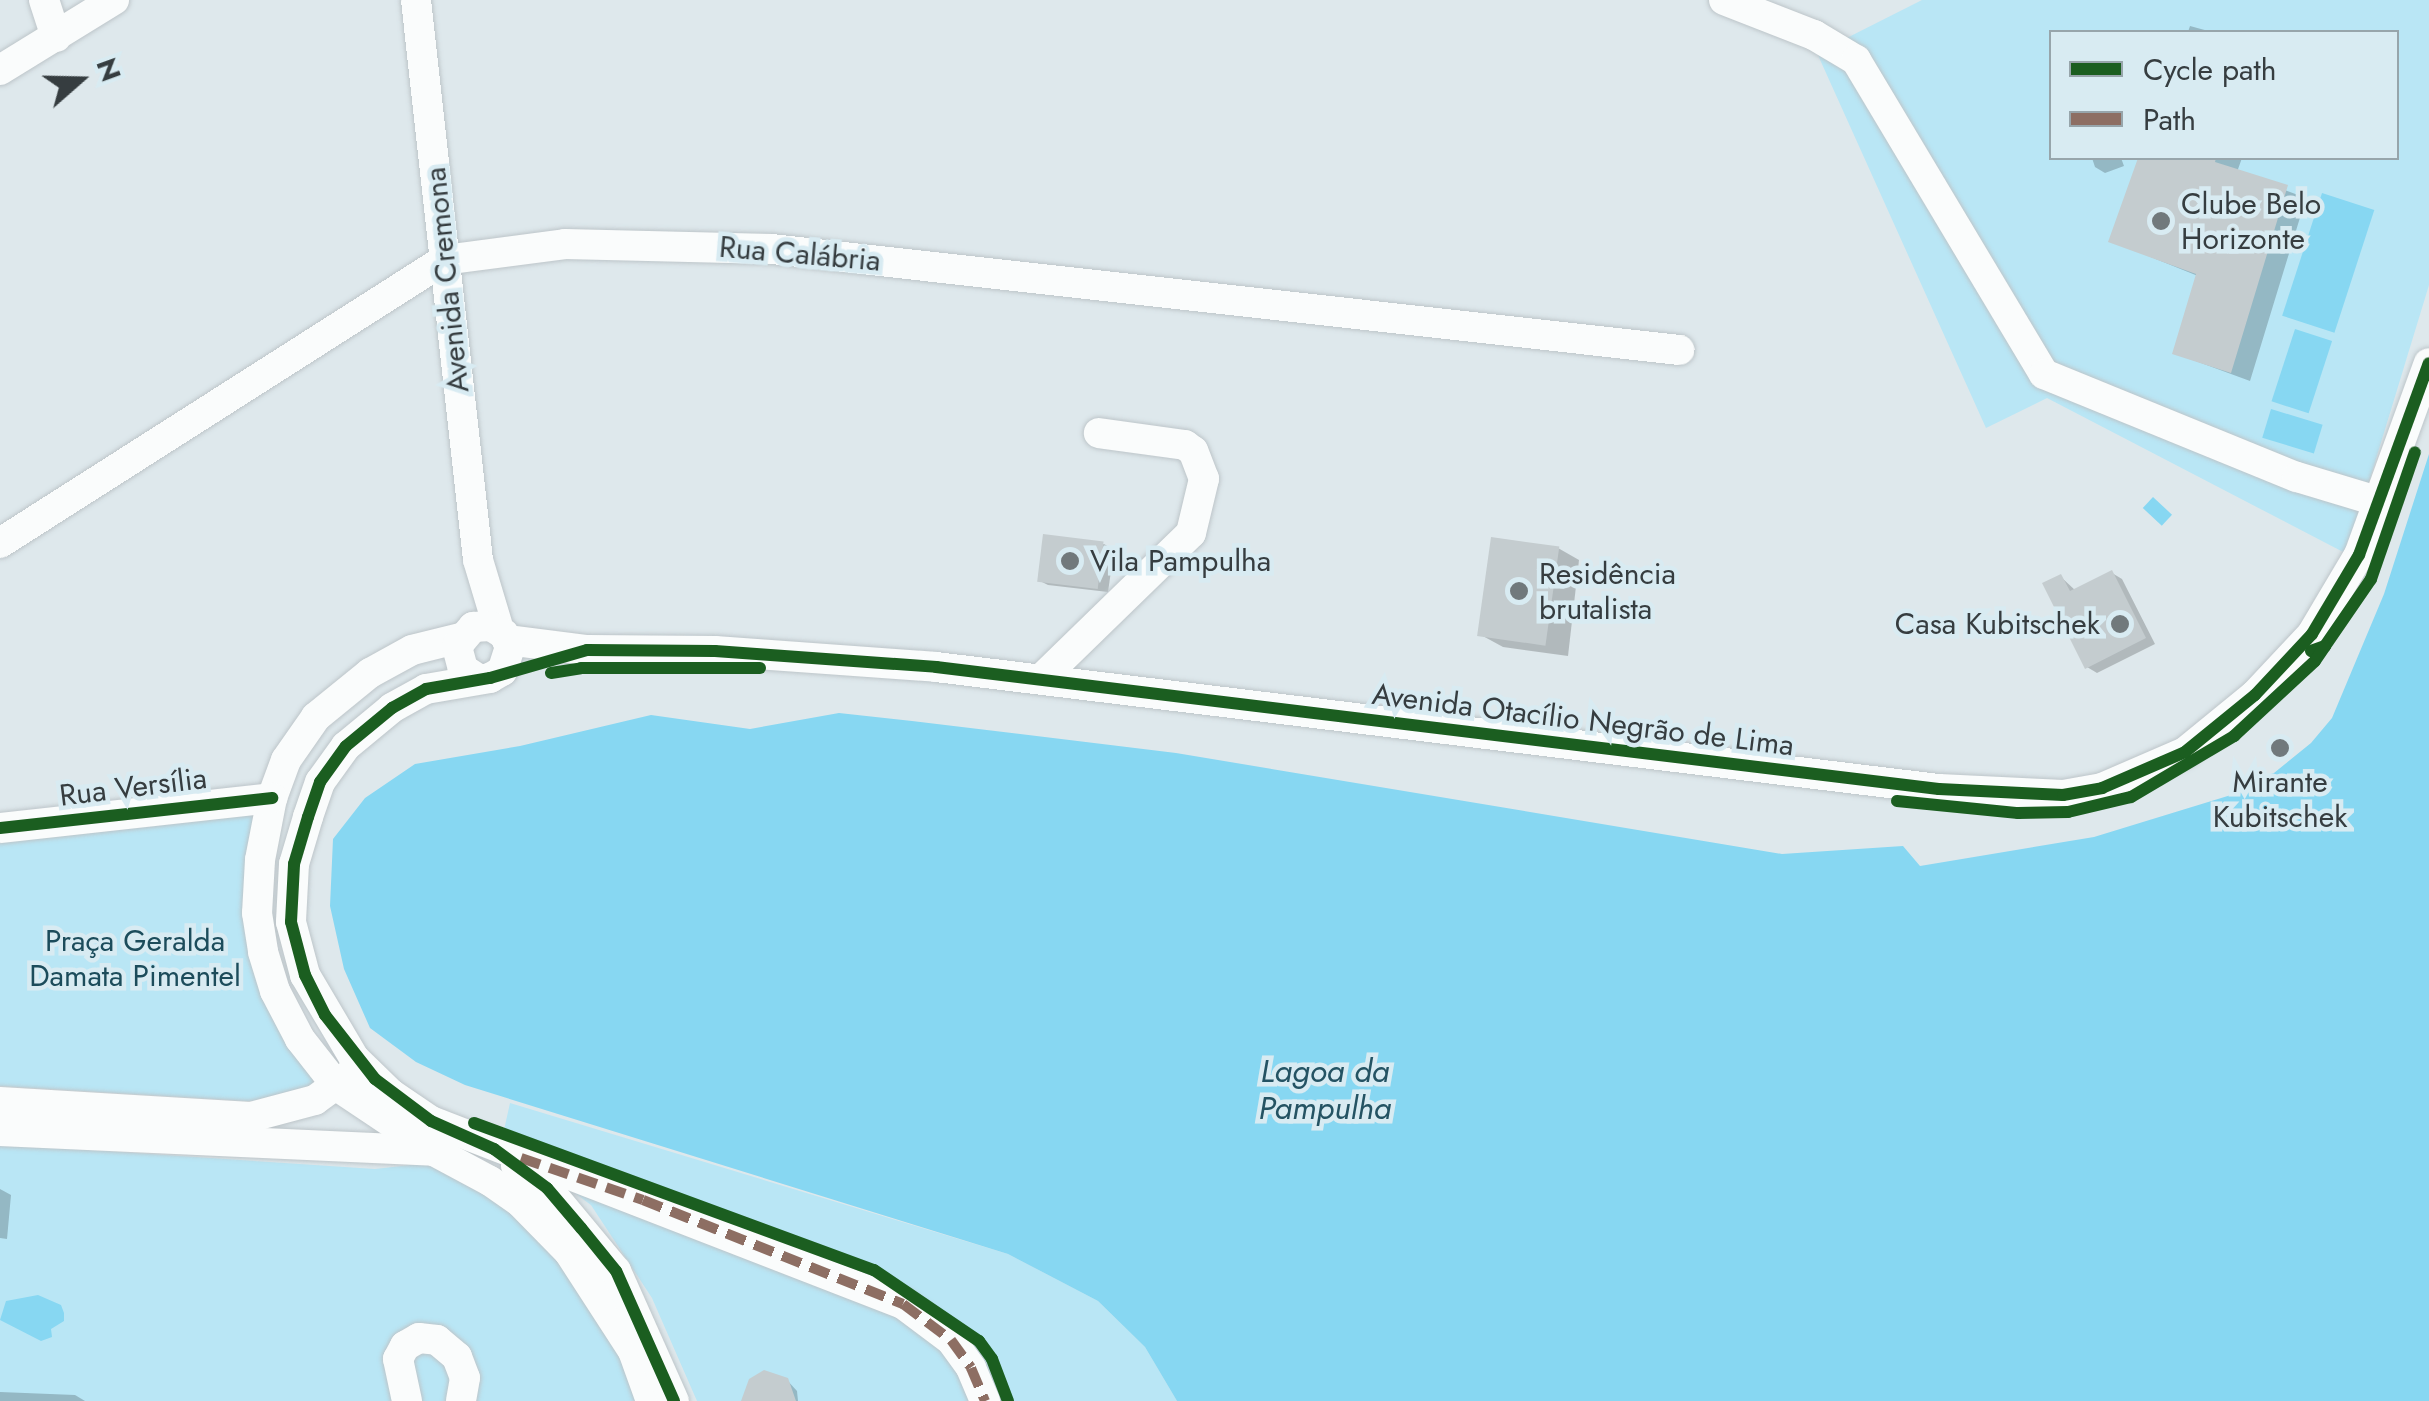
<!DOCTYPE html>
<meta charset="utf-8">
<style>
body{margin:0}
#map{position:relative;width:2429px;height:1401px;overflow:hidden;background:#dee8ec;font-family:Jost,sans-serif}
div>[style]{position:absolute}
[style*='--x']{left:calc(var(--x)*1px);top:calc(var(--y)*1px);width:calc(var(--w)*1px);rotate:calc(var(--a)*1deg)}
.green>*{inset:0;background:#b9e6f5}
.water>*{inset:0;background:#87d7f2;transform-origin:0 0}
.shadow>*{inset:0;background:#0003}
.building>*{inset:0;background:#c4cccf;transform-origin:0 0}
.roads{filter:drop-shadow(0 0 2px #bdc5c9) drop-shadow(0 0 2px #bdc5c9)}
.minor>*{height:30px;margin:-15px;padding:0 15px;transform-origin:15px;border-radius:15px;background:#fafcfc}
.quiet>*{height:10px;margin-top:-5px;transform-origin:0;background:repeating-linear-gradient(90deg,#8d6e63 0 20px,transparent 0 30px)}
.cycleway>*{height:12px;margin:-6px;padding:0 6px;transform-origin:6px;border-radius:6px;background:#1b5e20}
.dots>*{width:28px;height:28px;translate:-50% -50%;box-sizing:border-box;border:5px solid #d8ebf2;border-radius:50%}
span{translate:-50% -50%;white-space:nowrap;text-align:center;line-height:1.15;-webkit-text-stroke:9px #d8ebf2;paint-order:stroke}
.poi-label{font-size:30px;color:#363d40}
.left{translate:0 -50%;text-align:left}
.right{translate:-100% -50%;text-align:right}
.street-label{font-size:30px;color:#363d40}
.park-label{font-size:30px;color:#1c4c5b}
.water-label{font-size:32px;color:#245363;font-style:italic}
.legend{position:absolute;left:2049px;top:30px;width:350px;height:130px;box-sizing:border-box;background:#d8ebf2;border:2px solid #97a5ab;margin:0;padding:12px 18px;list-style:none;font-size:30px;color:#363d40}
.legend li{display:flex;align-items:center;gap:20px;height:50px}
.legend b{width:50px;border:2px solid #97a5ab}
.north{position:absolute;left:30px;top:30px;width:100px;height:100px;-webkit-text-stroke:8px #d8ebf2;paint-order:stroke;rotate:70deg;font-size:28px;font-weight:700;line-height:40px;text-align:center;color:#363d40}
.north::after{content:'';display:block;margin:auto;width:35px;height:45px;background:#363d40;clip-path:polygon(50% 0,100% 100%,50% 72%,0 100%)}
</style>
<div id="map">
<div class="green">
<i style="clip-path:polygon(evenodd,1922px 0,2429px 0,2429px 285px,2347px 554px,2047px 398px,1986px 428px,1817px 53px,1922px 0,2052px 32px,2396px 32px,2396px 158px,2052px 158px,2052px 32px)"></i>
<i style="clip-path:polygon(277px 791px,260px 860px,280px 988px,335px 1086px,312px 1097px,247px 1101px,0 1086px,0 830px)"></i>
<i style="clip-path:polygon(510px 1103px,1008px 1254px,1098px 1301px,1145px 1347px,1177px 1401px,987px 1401px,949px 1342px,983px 1401px,697px 1401px,652px 1298px,591px 1205px,502px 1139px)"></i>
<i style="clip-path:polygon(0 1144px,375px 1169px,437px 1162px,557px 1242px,652px 1401px,0 1401px)"></i>
</div>
<div class="water">
<i style="left:2322px;top:193px;width:55px;height:129px;rotate:18deg"></i>
<i style="left:2295px;top:329px;width:39px;height:76px;rotate:18deg"></i>
<i style="left:2271px;top:409px;width:54px;height:30px;rotate:17deg"></i>
<i style="clip-path:polygon(2429px 454px,2429px 1401px,1177px 1401px,1145px 1347px,1098px 1301px,1008px 1254px,465px 1085px,416px 1062px,370px 1028px,344px 969px,330px 906px,333px 839px,365px 798px,415px 764px,520px 746px,651px 715px,750px 729px,839px 713px,912px 721px,1176px 753px,1782px 854px,1903px 846px,1920px 866px,2094px 837px,2231px 795px,2238px 783px,2274px 773px,2311px 743px,2332px 718px,2384px 594px)"></i>
<i style="left:2153px;top:497px;width:26px;height:15px;rotate:43deg"></i>
<i style="clip-path:polygon(38px 1295px,61px 1305px,64px 1313px,64px 1321px,51px 1329px,52px 1337px,41px 1341px,0 1320px,6px 1301px)"></i>
</div>
<div class="shadow">
<i style="clip-path:polygon(2190px 26px,2212px 32px,2188px 32px)"></i>
<i style="clip-path:polygon(2092px 158px,2121px 158px,2124px 166px,2105px 173px,2095px 167px)"></i>
<i style="clip-path:polygon(2140px 158px,2242px 158px,2237px 172px,2306px 198px,2250px 381px,2174px 353px,2198px 276px,2111px 241px)"></i>
<i style="clip-path:polygon(1104px 544px,1114px 550px,1108px 592px,1048px 585px,1038px 580px)"></i>
<i style="clip-path:polygon(1558px 548px,1579px 560px,1568px 656px,1503px 647px,1481px 635px)"></i>
<i style="clip-path:polygon(2112px 573px,2122px 579px,2155px 644px,2097px 673px,2087px 667px,2061px 577px,2076px 591px)"></i>
<i style="clip-path:polygon(0 1189px,11px 1195px,7px 1239px,0 1238px)"></i>
<i style="clip-path:polygon(765px 1373px,786px 1379px,797px 1391px,798px 1401px,747px 1401px)"></i>
<i style="clip-path:polygon(0 1392px,75px 1395px,85px 1401px,0 1401px)"></i>
</div>
<div class="building">
<i style="clip-path:polygon(2138px 158px,2216px 158px,2215px 162px,2288px 185px,2231px 373px,2172px 354px,2196px 274px,2108px 242px)"></i>
<i style="left:1043px;top:534px;width:61px;height:48px;rotate:7deg"></i>
<i style="left:1491px;top:537px;width:69px;height:100px;rotate:8deg"></i>
<i style="clip-path:polygon(2112px 570px,2146px 638px,2085px 669px,2042px 583px,2061px 574px,2070px 591px)"></i>
<i style="clip-path:polygon(764px 1370px,788px 1378px,796px 1401px,741px 1401px,749px 1379px)"></i>
</div>
<div class="roads">
<div class="minor">
<i style="--x:44;--y:0;--w:39;--a:72"></i>
<i style="--x:416;--y:0;--w:563;--a:83.68"></i>
<i style="--x:478;--y:560;--w:73;--a:73.3"></i>
<i style="--x:1724;--y:0;--w:97;--a:21.3"></i>
<i style="--x:1814;--y:35;--w:49;--a:30.8"></i>
<i style="--x:1856;--y:60;--w:366;--a:59.1"></i>
<i style="--x:2044;--y:374;--w:273;--a:22.2"></i>
<i style="--x:2297;--y:477;--w:87;--a:16.8"></i>
<i style="--x:0;--y:70;--w:134;--a:-31.6"></i>
<i style="--x:0;--y:543;--w:527;--a:-32.51"></i>
<i style="--x:444;--y:260;--w:122;--a:-7.5"></i>
<i style="--x:565;--y:244;--w:207;--a:1.4"></i>
<i style="--x:772;--y:249;--w:913;--a:6.35"></i>
<i style="--x:460;--y:638;--w:49;--a:166"></i>
<i style="--x:412;--y:650;--w:48;--a:151.3"></i>
<i style="--x:370;--y:673;--w:70;--a:140.8"></i>
<i style="--x:316;--y:717;--w:52;--a:124.9"></i>
<i style="--x:286;--y:760;--w:40;--a:110.2"></i>
<i style="--x:272;--y:798;--w:63;--a:101"></i>
<i style="--x:260;--y:860;--w:53;--a:93.2"></i>
<i style="--x:257;--y:913;--w:39;--a:81"></i>
<i style="--x:263;--y:952;--w:41;--a:72.9"></i>
<i style="--x:275;--y:991;--w:54;--a:62.5"></i>
<i style="--x:300;--y:1039;--w:60;--a:51.8"></i>
<i style="--x:337;--y:1086;--w:117;--a:33.8"></i>
<i style="--x:434;--y:1151;--w:64;--a:28.2"></i>
<i style="--x:490;--y:1181;--w:38;--a:35"></i>
<i style="--x:521;--y:1203;--w:69;--a:45.6"></i>
<i style="--x:569;--y:1252;--w:118;--a:57.1"></i>
<i style="--x:633;--y:1351;--w:53;--a:70.2"></i>
<i style="--x:507;--y:640;--w:81;--a:7.1"></i>
<i style="--x:587;--y:650;--w:128;--a:0.4"></i>
<i style="--x:715;--y:651;--w:222;--a:4.1"></i>
<i style="--x:936;--y:667;--w:1010;--a:6.94"></i>
<i style="--x:1939;--y:789;--w:124;--a:2.8"></i>
<i style="--x:2063;--y:795;--w:40;--a:-10"></i>
<i style="--x:2102;--y:788;--w:90;--a:-23.4"></i>
<i style="--x:2185;--y:752;--w:90;--a:-39.2"></i>
<i style="--x:2255;--y:695;--w:83;--a:-46.9"></i>
<i style="--x:2312;--y:634;--w:92;--a:-59.3"></i>
<i style="--x:2359;--y:555;--w:204;--a:-70"></i>
<i style="--x:477;--y:678;--w:17;--a:-147"></i>
<i style="--x:463;--y:669;--w:24;--a:-105"></i>
<i style="--x:457;--y:646;--w:25;--a:-50"></i>
<i style="--x:473;--y:627;--w:18;--a:-3"></i>
<i style="--x:491;--y:626;--w:15;--a:32"></i>
<i style="--x:504;--y:634;--w:14;--a:65"></i>
<i style="--x:510;--y:647;--w:25;--a:108"></i>
<i style="--x:502;--y:671;--w:14;--a:150"></i>
<i style="--x:490;--y:678;--w:65;--a:170.2"></i>
<i style="--x:426;--y:689;--w:39;--a:151"></i>
<i style="--x:392;--y:708;--w:60;--a:140.4"></i>
<i style="--x:346;--y:746;--w:44;--a:125.8"></i>
<i style="--x:320;--y:782;--w:37;--a:109"></i>
<i style="--x:308;--y:817;--w:49;--a:106.6"></i>
<i style="--x:294;--y:864;--w:58;--a:93"></i>
<i style="--x:291;--y:922;--w:55;--a:75.2"></i>
<i style="--x:305;--y:975;--w:96;--a:59.4"></i>
<i style="--x:354;--y:1058;--w:52;--a:44.2"></i>
<i style="--x:391;--y:1094;--w:48;--a:34"></i>
<i style="--x:431;--y:1121;--w:506;--a:21.19"></i>
<i style="--x:903;--y:1304;--w:60;--a:36.9"></i>
<i style="--x:951;--y:1340;--w:34;--a:54"></i>
<i style="--x:971;--y:1368;--w:36;--a:67"></i>
<i style="--x:1041;--y:679;--w:209;--a:-44.2"></i>
<i style="--x:1191;--y:533;--w:56;--a:-76.5"></i>
<i style="--x:1204;--y:479;--w:30;--a:-111"></i>
<i style="--x:1193;--y:451;--w:10;--a:-143"></i>
<i style="--x:1185;--y:445;--w:87;--a:-172.1"></i>
<i style="--x:0;--y:828;--w:274;--a:-6.3"></i>
<i style="--x:0;--y:1102;--w:251;--a:3.4"></i>
<i style="--x:251;--y:1117;--w:66;--a:-14.9"></i>
<i style="--x:315;--y:1100;--w:42;--a:-36.3"></i>
<i style="--x:0;--y:1131;--w:434;--a:2.6"></i>
<i style="--x:516;--y:1166;--w:38;--a:35"></i>
<i style="--x:547;--y:1188;--w:108;--a:50.3"></i>
<i style="--x:616;--y:1271;--w:142;--a:66"></i>
<i style="--x:407;--y:1401;--w:43;--a:-102.1"></i>
<i style="--x:398;--y:1359;--w:15;--a:-62"></i>
<i style="--x:405;--y:1346;--w:16;--a:-30"></i>
<i style="--x:419;--y:1338;--w:18;--a:6"></i>
<i style="--x:437;--y:1340;--w:26;--a:40"></i>
<i style="--x:457;--y:1357;--w:22;--a:69"></i>
<i style="--x:465;--y:1378;--w:23;--a:100"></i>
</div>
</div>
<div class="quiet">
<i style="--x:521;--y:1158;--w:129;--a:19"></i>
<i style="--x:643;--y:1200;--w:280;--a:21.8"></i>
<i style="--x:903;--y:1304;--w:60;--a:36.9"></i>
<i style="--x:951;--y:1340;--w:34;--a:54"></i>
<i style="--x:971;--y:1368;--w:36;--a:67"></i>
</div>
<div class="cycleway">
<i style="--x:2311;--y:651;--w:15;--a:-20"></i>
<i style="--x:2325;--y:646;--w:81;--a:-55.5"></i>
<i style="--x:2371;--y:579;--w:134;--a:-70.9"></i>
<i style="--x:551;--y:673;--w:30;--a:-9"></i>
<i style="--x:581;--y:668;--w:179;--a:0"></i>
<i style="--x:1897;--y:801;--w:122;--a:5.7"></i>
<i style="--x:2018;--y:813;--w:50;--a:-1.1"></i>
<i style="--x:2068;--y:812;--w:65;--a:-13.4"></i>
<i style="--x:2131;--y:797;--w:120;--a:-30.6"></i>
<i style="--x:2234;--y:736;--w:110;--a:-42.8"></i>
<i style="--x:2315;--y:661;--w:18;--a:-56"></i>
<i style="--x:0;--y:828;--w:274;--a:-6.3"></i>
<i style="--x:474;--y:1123;--w:426;--a:20.2"></i>
<i style="--x:874;--y:1270;--w:127;--a:34.1"></i>
<i style="--x:979;--y:1341;--w:22;--a:54"></i>
<i style="--x:992;--y:1359;--w:45;--a:69.1"></i>
<i style="--x:674;--y:1401;--w:142;--a:-114"></i>
<i style="--x:616;--y:1271;--w:55;--a:-129.1"></i>
<i style="--x:581;--y:1228;--w:52;--a:-130.4"></i>
<i style="--x:547;--y:1188;--w:66;--a:-143.7"></i>
<i style="--x:494;--y:1149;--w:69;--a:-156"></i>
<i style="--x:431;--y:1121;--w:70;--a:-143.1"></i>
<i style="--x:375;--y:1079;--w:81;--a:-128"></i>
<i style="--x:325;--y:1015;--w:45;--a:-116.6"></i>
<i style="--x:305;--y:975;--w:55;--a:-104.8"></i>
<i style="--x:291;--y:922;--w:58;--a:-87"></i>
<i style="--x:294;--y:864;--w:49;--a:-73.4"></i>
<i style="--x:308;--y:817;--w:37;--a:-71"></i>
<i style="--x:320;--y:782;--w:44;--a:-54.2"></i>
<i style="--x:346;--y:746;--w:60;--a:-39.6"></i>
<i style="--x:392;--y:708;--w:39;--a:-29"></i>
<i style="--x:426;--y:689;--w:65;--a:-9.8"></i>
<i style="--x:490;--y:678;--w:101;--a:-16.1"></i>
<i style="--x:587;--y:650;--w:128;--a:0.4"></i>
<i style="--x:715;--y:651;--w:222;--a:4.1"></i>
<i style="--x:936;--y:667;--w:1010;--a:6.94"></i>
<i style="--x:1939;--y:789;--w:124;--a:2.8"></i>
<i style="--x:2063;--y:795;--w:40;--a:-10"></i>
<i style="--x:2102;--y:788;--w:90;--a:-23.4"></i>
<i style="--x:2185;--y:752;--w:90;--a:-39.2"></i>
<i style="--x:2255;--y:695;--w:83;--a:-46.9"></i>
<i style="--x:2312;--y:634;--w:92;--a:-59.3"></i>
<i style="--x:2359;--y:555;--w:204;--a:-70"></i>
</div>
<div class="dots">
<i style="left:2161px;top:221px;background:#71797c"></i>
<i style="left:1070px;top:561px;background:#71797c"></i>
<i style="left:1519px;top:591px;background:#71797c"></i>
<i style="left:2120px;top:624px;background:#71797c"></i>
<i style="left:2280px;top:748px;background:#71797c"></i>
</div>
<div class="poi-label">
<span class="left" style="left:2181px;top:221px">Clube Belo<br>Horizonte</span>
<span class="left" style="left:1090px;top:561px">Vila Pampulha</span>
<span class="left" style="left:1539px;top:591px">Residência<br>brutalista</span>
<span class="right" style="left:2100px;top:624px">Casa Kubitschek</span>
<span style="left:2280px;top:799px">Mirante<br>Kubitschek</span>
</div>
<div class="street-label">
<span style="left:800px;top:254px;rotate:5deg">Rua Calábria</span>
<span style="left:447px;top:280px;rotate:-96deg">Avenida Cremona</span>
<span style="left:1583px;top:720px;rotate:7deg">Avenida Otacílio Negrão de Lima</span>
<span style="left:133px;top:787px;rotate:-7deg">Rua Versília</span>
</div>
<div class="park-label">
<span style="left:135px;top:958px">Praça Geralda<br>Damata Pimentel</span>
</div>
<div class="water-label">
<span style="left:1325px;top:1090px">Lagoa da<br>Pampulha</span>
</div>
<ul class="legend">
<li><b style="height:12px;background:#1b5e20"></b>Cycle path</li>
<li><b style="height:12px;background:#8d6e63"></b>Path</li>
</ul>
<div class="north">N</div>
</div>
